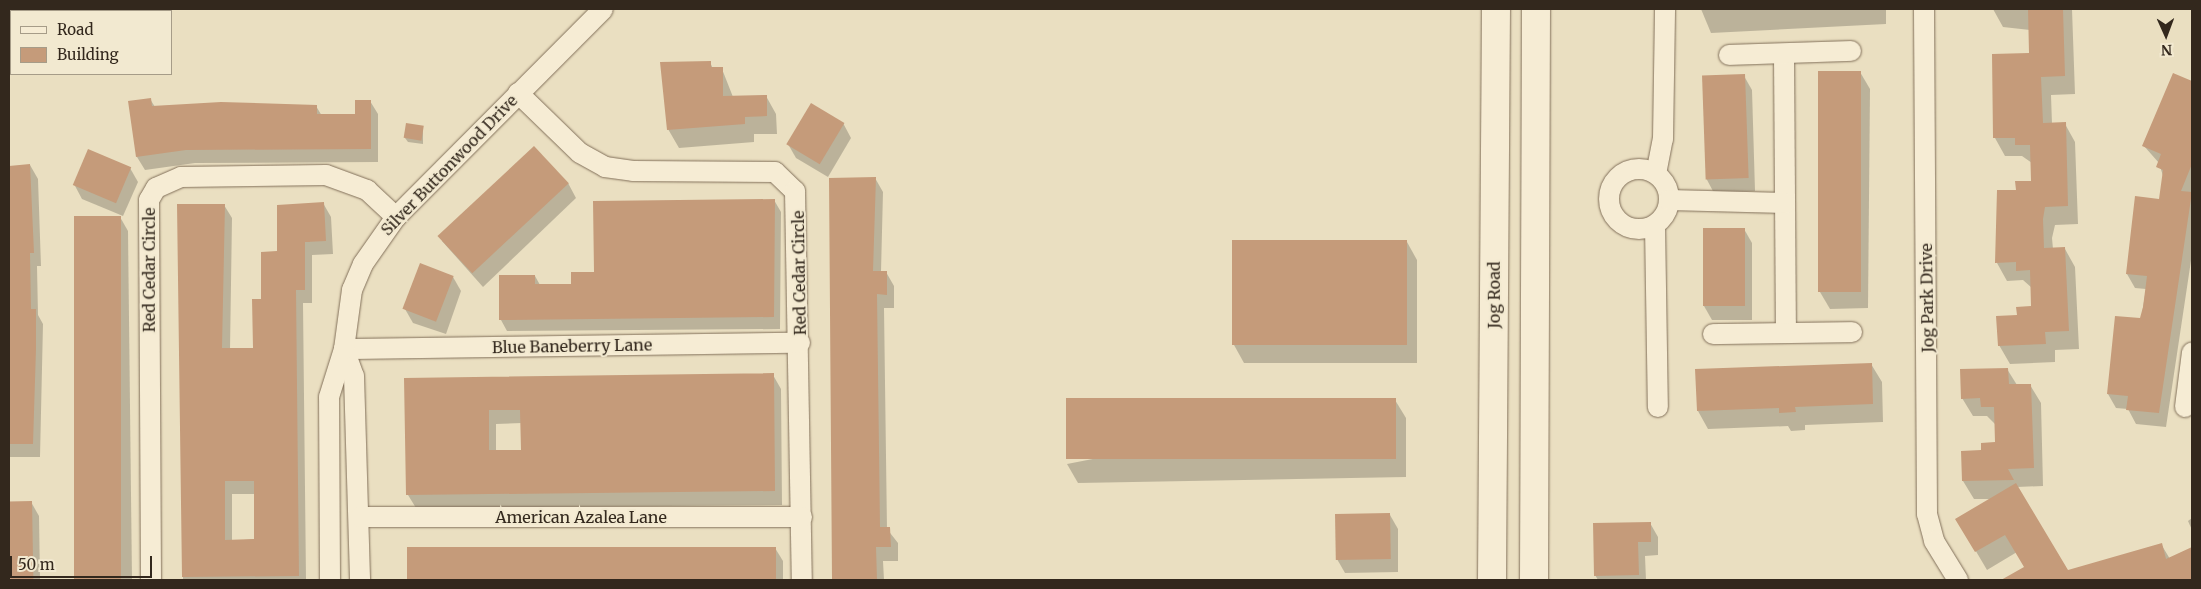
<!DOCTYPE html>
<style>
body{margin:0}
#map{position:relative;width:2201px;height:589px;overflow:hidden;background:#eadfc1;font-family:Merriweather,serif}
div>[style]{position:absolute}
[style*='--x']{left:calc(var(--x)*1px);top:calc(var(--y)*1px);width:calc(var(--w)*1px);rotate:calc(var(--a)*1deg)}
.shadow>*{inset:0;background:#0003}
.building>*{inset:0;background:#c59b7a;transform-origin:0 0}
.roads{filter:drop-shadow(0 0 1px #82705a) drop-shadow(0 0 1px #82705a)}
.minor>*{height:20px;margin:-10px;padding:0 10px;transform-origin:10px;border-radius:10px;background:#f6ecd4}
.minor>.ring{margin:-10px;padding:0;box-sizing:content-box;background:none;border:20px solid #f6ecd4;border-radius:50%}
.secondary>*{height:28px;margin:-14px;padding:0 14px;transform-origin:14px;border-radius:14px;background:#f6ecd4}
span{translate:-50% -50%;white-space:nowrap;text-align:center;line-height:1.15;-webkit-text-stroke:4px #f2e9d0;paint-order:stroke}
.street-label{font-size:16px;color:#33281d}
.frame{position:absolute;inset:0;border:10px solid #33281d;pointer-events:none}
.legend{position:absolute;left:10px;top:10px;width:162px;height:65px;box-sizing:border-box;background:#f2e9d0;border:1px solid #a69c88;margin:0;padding:6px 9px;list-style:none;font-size:15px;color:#33281d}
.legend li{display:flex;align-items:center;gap:10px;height:25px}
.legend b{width:25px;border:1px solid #a69c88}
.north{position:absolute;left:2141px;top:10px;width:50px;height:50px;-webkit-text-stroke:4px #f2e9d0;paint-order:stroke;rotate:178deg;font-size:14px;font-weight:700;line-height:20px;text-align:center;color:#33281d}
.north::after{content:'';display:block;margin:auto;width:18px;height:22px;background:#33281d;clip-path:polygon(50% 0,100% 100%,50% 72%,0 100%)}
.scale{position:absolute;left:10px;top:556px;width:142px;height:22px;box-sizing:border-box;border:2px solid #33281d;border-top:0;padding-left:6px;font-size:15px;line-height:18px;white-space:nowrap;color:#33281d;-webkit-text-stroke:4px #f2e9d0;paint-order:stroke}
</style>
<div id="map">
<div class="shadow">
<i style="clip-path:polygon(1701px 9px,1886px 9px,1886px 24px,1711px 33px)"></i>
<i style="clip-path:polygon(1993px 9px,2072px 9px,2075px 94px,2051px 95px,2052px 124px,2065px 124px,2075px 142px,2078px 224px,2055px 225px,2052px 238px,2053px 249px,2065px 249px,2075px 267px,2079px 349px,2055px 350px,2055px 362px,2010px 364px,1999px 345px,2018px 316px,2033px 307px,2032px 288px,2023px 280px,2007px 281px,1997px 263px,2032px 182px,2032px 163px,2022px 156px,2005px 156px,1995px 138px,2031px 54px,2030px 30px,2003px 27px)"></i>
<i style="clip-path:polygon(710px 62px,713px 69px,722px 69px,733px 97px,766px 96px,776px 114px,777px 134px,754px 134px,754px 142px,679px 148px,668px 129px)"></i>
<i style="clip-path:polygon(1860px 72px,1870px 89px,1868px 308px,1830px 309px,1820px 292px)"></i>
<i style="clip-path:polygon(2174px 75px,2192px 83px,2192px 254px,2166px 427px,2136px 424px,2128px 409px,2116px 408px,2108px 394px,2141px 320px,2146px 289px,2135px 288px,2127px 274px,2160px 200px,2163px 176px,2159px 163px,2144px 146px)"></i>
<i style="clip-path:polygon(1744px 76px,1752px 90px,1755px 191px,1714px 193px,1706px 178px)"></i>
<i style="clip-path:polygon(150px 99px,155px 107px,316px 106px,322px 116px,357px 115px,370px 101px,378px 114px,378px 162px,195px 163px,145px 170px,137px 157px)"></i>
<i style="clip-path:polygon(843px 123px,851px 138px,828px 177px,796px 158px,788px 144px)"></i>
<i style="clip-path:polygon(423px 127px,423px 144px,408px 142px,405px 138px)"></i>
<i style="clip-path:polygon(30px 165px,38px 179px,41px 266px,37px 266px,38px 315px,43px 324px,40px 457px,9px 457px,9px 167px)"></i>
<i style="clip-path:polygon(130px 168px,138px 182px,123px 216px,82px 199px,74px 184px)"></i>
<i style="clip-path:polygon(875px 178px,883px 192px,881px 272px,886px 272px,894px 286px,894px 308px,884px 308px,887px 529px,898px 543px,898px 561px,883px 561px,884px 580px,834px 580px,830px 179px)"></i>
<i style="clip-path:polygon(568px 183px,576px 198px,483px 287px,442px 241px)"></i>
<i style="clip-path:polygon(774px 200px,781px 212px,780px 329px,507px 331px,501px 320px,535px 276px,540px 285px,572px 285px)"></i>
<i style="clip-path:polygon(evenodd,323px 203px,331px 217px,333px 254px,312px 255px,312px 303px,303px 303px,306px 580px,183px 580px,178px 205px,224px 205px,232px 218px,230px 350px,254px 349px,278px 253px,323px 203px,232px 494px,255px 494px,256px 539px,232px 541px,232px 494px)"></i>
<i style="clip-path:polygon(120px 217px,128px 231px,132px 580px,82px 580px,75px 218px)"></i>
<i style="clip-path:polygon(1744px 229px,1752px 243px,1752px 320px,1712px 320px,1704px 306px)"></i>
<i style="clip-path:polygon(1407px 242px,1417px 260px,1417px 363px,1244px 363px,1234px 345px)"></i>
<i style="clip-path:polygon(453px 277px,461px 291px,446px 334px,413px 323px,405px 309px)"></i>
<i style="clip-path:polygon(1871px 364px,1882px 382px,1883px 422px,1805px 425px,1805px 430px,1791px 431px,1788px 426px,1708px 429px,1698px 411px)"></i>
<i style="clip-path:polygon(2007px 369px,2017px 385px,2030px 385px,2041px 403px,2043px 486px,2017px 487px,2068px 571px,2161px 544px,2170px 559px,2192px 548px,2192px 580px,2004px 580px,2026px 567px,2017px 552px,1987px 570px,1957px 519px,1992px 499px,1974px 499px,1963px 481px,1962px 452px,1982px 452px,1997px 444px,1996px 425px,1987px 416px,1973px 416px,1962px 398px)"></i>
<i style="clip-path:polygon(evenodd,773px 375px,781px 389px,782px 505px,416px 508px,408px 495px,406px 379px,773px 375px,522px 423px,522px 451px,496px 452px,496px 424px,522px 423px)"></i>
<i style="clip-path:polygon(1395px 400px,1406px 418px,1406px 477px,1078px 483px,1067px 464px)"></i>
<i style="clip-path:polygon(31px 502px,39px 516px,40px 580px,9px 580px,9px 503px)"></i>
<i style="clip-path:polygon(1390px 515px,1398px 529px,1398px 572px,1345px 573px,1337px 559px)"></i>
<i style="clip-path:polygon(2192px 518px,2192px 530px,2188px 521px)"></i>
<i style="clip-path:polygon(1650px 523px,1658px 537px,1658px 555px,1645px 556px,1646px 580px,1598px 580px,1595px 575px)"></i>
<i style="clip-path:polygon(775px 548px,783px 561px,783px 580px,408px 580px,408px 552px)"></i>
</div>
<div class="building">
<i style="clip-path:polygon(2028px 9px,2063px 9px,2065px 76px,2041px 77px,2043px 123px,2066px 122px,2068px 206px,2045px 207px,2043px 219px,2044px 248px,2065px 247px,2069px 331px,2045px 332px,2046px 344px,1998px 346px,1996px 316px,2017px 315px,2016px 307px,2031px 306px,2030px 270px,2016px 271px,2016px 262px,1995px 263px,1997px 190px,2016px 190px,2015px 181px,2031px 181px,2030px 145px,2015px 145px,2015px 138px,1993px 138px,1992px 54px,2029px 53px)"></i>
<i style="clip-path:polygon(711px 61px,711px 67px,723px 67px,723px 96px,767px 95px,767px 116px,745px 117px,745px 124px,667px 130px,660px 62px)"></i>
<i style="left:1818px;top:71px;width:43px;height:221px"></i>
<i style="clip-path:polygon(2173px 73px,2192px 81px,2192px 164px,2181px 191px,2192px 192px,2159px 413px,2126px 410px,2128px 396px,2107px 394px,2115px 316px,2140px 318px,2143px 307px,2147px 276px,2126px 274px,2135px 196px,2159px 199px,2163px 170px,2156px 167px,2161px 154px,2142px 146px)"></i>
<i style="left:1745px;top:74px;width:104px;height:43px;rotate:88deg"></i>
<i style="clip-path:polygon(151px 98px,152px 106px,221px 102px,317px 105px,317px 114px,355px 114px,355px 100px,371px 100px,371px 149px,186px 150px,136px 157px,128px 101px)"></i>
<i style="left:811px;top:103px;width:39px;height:48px;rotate:31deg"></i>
<i style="left:406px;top:123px;width:18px;height:15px;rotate:9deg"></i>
<i style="left:534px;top:146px;width:51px;height:132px;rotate:47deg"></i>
<i style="left:88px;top:149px;width:47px;height:39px;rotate:23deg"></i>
<i style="clip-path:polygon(30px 164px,34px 253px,30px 253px,31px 309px,36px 309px,36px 349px,33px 444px,9px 444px,9px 166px)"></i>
<i style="clip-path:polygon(876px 177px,873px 271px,887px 271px,887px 295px,877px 294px,880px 527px,890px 527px,891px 547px,876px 547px,877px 580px,832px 580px,829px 178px)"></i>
<i style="clip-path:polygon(775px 199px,774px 317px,499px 320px,499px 275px,535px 275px,535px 284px,571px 284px,571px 272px,594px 272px,593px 201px)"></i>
<i style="clip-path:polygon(evenodd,324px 202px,326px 241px,305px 242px,305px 290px,296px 290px,299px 576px,182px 577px,177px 204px,225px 204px,222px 348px,253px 348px,252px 299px,261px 299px,261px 252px,277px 251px,277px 205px,324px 202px,225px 481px,254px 481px,254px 539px,225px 540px,225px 481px)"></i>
<i style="left:74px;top:216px;width:47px;height:364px"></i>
<i style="left:1703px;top:228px;width:42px;height:78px"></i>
<i style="left:1232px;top:240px;width:175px;height:105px"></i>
<i style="left:420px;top:263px;width:36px;height:49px;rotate:21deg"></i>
<i style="clip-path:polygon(1872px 363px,1873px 404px,1795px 407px,1796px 412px,1779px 413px,1779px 408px,1697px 411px,1695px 369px)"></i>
<i style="clip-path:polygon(2008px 368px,2009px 384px,2031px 384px,2034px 468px,2008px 469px,2014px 480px,1962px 481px,1961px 451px,1981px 450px,1981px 443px,1995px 442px,1994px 407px,1981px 407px,1980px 398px,1961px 399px,1960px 369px)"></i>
<i style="clip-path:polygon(evenodd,774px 373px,775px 491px,406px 495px,404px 378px,774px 373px,489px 410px,520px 410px,521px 450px,489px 450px,489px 410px)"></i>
<i style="left:1396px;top:398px;width:61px;height:330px;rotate:90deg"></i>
<i style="clip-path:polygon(2016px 483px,2068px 570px,2162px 543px,2166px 559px,2192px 547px,2192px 580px,2001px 580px,2024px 567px,2005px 535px,1975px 552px,1955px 519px)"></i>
<i style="left:32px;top:501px;width:79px;height:23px;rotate:89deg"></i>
<i style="left:1390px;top:513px;width:46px;height:55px;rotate:89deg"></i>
<i style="clip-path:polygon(1651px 522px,1651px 542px,1638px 542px,1639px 575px,1594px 576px,1593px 523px)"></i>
<i style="left:776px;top:547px;width:33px;height:369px;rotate:90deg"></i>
</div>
<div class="roads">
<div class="minor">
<i style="--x:1924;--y:9;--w:505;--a:89.66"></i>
<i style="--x:1927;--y:514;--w:28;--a:75"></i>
<i style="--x:1934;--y:541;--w:46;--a:58.4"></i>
<i style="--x:1784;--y:54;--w:277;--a:89.6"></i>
<i style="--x:1729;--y:55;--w:122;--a:-1.9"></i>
<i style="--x:518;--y:93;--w:86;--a:44.1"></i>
<i style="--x:580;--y:153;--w:29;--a:29"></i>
<i style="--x:605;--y:167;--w:28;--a:8"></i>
<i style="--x:633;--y:171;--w:142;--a:0.4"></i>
<i style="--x:775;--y:172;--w:28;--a:44"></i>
<i style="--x:795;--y:191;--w:389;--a:89"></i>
<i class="ring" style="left:1609px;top:169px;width:40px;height:40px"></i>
<i style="--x:1656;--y:174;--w:36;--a:-79"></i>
<i style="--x:1663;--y:139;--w:130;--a:-89.1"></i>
<i style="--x:1669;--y:200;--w:116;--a:1.5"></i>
<i style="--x:1655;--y:225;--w:182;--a:89.1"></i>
<i style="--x:1713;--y:334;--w:139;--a:-0.8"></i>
<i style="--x:344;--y:349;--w:456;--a:-0.8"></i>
<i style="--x:344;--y:349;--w:29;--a:70"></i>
<i style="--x:354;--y:376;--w:204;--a:88.3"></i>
<i style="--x:2185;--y:407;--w:55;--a:-82.7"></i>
<i style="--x:360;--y:517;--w:442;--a:0"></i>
<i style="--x:151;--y:580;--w:380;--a:-90.3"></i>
<i style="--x:149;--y:200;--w:14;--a:-60"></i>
<i style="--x:156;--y:188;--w:27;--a:-24"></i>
<i style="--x:181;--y:177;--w:145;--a:-0.8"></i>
<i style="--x:326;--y:175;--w:44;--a:20.1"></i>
<i style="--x:367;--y:190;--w:40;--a:43"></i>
<i style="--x:330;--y:580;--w:183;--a:-90.3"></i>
<i style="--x:329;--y:397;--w:50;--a:-72.6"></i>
<i style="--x:344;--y:349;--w:60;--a:-82.3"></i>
<i style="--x:352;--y:290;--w:28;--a:-67"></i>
<i style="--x:363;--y:264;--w:57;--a:-54.9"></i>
<i style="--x:396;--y:217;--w:293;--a:-45.1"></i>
</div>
<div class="secondary">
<i style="--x:1492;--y:580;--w:571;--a:-89.6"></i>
<i style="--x:1534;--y:580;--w:571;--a:-89.8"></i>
</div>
</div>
<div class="street-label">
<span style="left:449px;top:165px;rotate:-46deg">Silver Buttonwood Drive</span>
<span style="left:149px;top:270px;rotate:-90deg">Red Cedar Circle</span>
<span style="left:799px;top:273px;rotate:-91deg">Red Cedar Circle</span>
<span style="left:1494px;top:295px;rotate:-90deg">Jog Road</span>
<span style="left:1927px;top:298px;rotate:-91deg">Jog Park Drive</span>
<span style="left:572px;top:346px;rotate:-1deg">Blue Baneberry Lane</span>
<span style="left:581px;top:517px">American Azalea Lane</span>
</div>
<div class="frame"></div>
<ul class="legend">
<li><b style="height:6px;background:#f6ecd4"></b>Road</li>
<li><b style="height:14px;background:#c59b7a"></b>Building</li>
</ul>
<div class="north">N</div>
<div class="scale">50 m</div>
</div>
